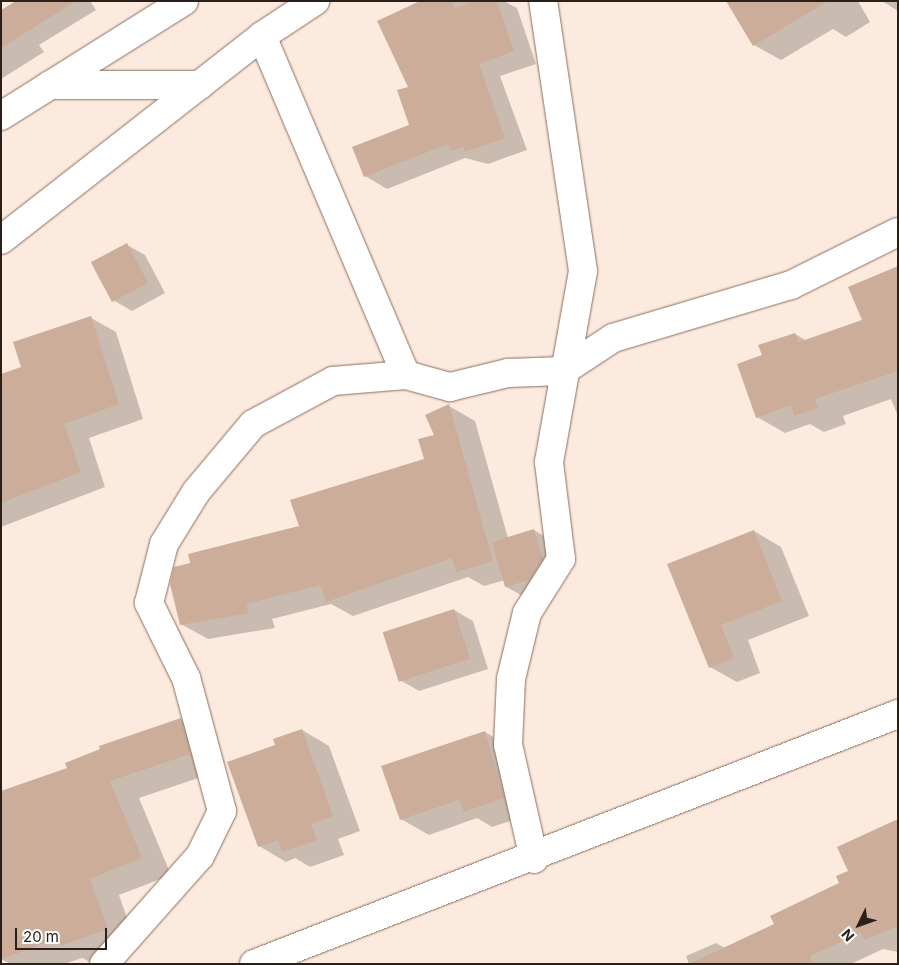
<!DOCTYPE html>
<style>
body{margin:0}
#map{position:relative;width:899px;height:965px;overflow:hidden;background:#fdeade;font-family:Inter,sans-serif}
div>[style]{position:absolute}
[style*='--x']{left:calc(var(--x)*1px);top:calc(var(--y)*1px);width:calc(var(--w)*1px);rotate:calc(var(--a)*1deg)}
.shadow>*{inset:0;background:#0003}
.building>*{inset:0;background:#cbad9a;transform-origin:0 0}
.roads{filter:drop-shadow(0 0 1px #8a6f5e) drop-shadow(0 0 1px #8a6f5e)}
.minor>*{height:28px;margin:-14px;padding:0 14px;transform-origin:14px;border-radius:14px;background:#fff}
span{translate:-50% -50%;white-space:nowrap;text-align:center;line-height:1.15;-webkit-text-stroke:5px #fbfbfb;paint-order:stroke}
.frame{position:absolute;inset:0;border:2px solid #2b2019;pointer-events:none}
.north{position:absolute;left:834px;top:900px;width:50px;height:50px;-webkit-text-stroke:4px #fbfbfb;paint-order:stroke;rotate:228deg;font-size:14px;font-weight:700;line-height:20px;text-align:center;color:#2b2019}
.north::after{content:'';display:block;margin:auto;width:18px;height:22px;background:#2b2019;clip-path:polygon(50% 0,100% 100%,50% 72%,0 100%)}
.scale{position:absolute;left:15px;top:928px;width:92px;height:22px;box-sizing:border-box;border:2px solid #2b2019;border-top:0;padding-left:6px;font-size:15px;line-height:18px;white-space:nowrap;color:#2b2019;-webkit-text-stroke:4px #fbfbfb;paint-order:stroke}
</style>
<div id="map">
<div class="shadow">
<i style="clip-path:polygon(19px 1px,90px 1px,96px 10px,39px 45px,44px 52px,1px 79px,1px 12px)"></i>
<i style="clip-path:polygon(423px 1px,504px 1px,517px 8px,536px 64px,500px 76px,527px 150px,488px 164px,465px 158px,387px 189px,365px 176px,411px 125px,410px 87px)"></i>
<i style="clip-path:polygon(744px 1px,858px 1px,870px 22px,846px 37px,833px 29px,781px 60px,754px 45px)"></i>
<i style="clip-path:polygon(898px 1px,898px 11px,882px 1px)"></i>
<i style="clip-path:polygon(127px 245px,145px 255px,165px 293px,132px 311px,113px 300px,93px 262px)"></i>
<i style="clip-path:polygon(898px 267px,898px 416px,891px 399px,843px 416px,846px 424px,824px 432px,810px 424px,785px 433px,757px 417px,764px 356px,795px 334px,807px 341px,863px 320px)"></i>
<i style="clip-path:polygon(91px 318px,116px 332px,143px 419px,89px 438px,105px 487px,1px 527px,1px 376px,23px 368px)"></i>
<i style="clip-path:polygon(449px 406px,475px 421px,508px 538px,534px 530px,552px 541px,561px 570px,525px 597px,506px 587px,505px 580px,484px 586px,468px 577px,353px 616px,331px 604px,272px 619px,275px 628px,208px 639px,181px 624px,301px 527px,425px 459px)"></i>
<i style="clip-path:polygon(754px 531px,781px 547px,809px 616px,748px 640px,760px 673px,737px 682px,710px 667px,669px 565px)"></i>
<i style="clip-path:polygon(454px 610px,473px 621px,488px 669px,419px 691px,400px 680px)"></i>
<i style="clip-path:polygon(181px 720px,210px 736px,219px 771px,139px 798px,171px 875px,119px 895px,137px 946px,90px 962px,82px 958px,64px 964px,10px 964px,1px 959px,69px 769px)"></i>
<i style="clip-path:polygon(302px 730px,329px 746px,360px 831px,338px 839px,344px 855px,310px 867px,295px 858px,286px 862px,259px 846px,277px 746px)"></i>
<i style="clip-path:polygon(485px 732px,512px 748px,531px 814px,492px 827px,477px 818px,429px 835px,401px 819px)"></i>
<i style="clip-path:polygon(898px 821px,898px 952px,883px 949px,851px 964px,689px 964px,686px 956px,716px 943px,725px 948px,775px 925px,840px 884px)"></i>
</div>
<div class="building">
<i style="clip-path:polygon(16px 1px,76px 1px,1px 48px,1px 10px)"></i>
<i style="clip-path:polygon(420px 1px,451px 1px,455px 8px,474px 1px,497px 1px,514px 51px,479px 64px,505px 138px,465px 152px,463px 147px,450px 151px,448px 144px,364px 177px,352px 147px,409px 125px,397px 90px,408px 87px,377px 21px)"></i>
<i style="clip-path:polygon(726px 1px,828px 1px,753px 46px)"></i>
<i style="left:127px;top:243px;width:45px;height:41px;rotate:62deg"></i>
<i style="clip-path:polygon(898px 266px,898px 371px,815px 399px,818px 408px,794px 416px,791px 405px,756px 418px,737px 364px,762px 355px,758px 345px,795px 333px,799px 342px,862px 320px,848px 287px)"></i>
<i style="clip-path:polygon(91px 316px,119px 404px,64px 424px,81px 472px,1px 503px,1px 374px,21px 367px,13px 342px)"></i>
<i style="clip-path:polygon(449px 404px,493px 561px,456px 572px,452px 558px,326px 602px,320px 585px,246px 604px,249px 613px,180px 625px,170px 584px,174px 567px,190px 563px,188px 554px,299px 526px,290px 500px,424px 459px,418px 439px,434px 435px,425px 415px)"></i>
<i style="clip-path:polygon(534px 529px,543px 558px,529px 580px,505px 587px,492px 542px)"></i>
<i style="clip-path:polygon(754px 530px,782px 601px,721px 625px,734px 658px,709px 668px,667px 564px)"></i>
<i style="left:454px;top:609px;width:52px;height:75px;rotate:72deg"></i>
<i style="clip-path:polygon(181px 718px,190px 754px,110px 781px,142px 858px,90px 879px,108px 929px,60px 946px,57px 939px,1px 959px,1px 791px,67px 768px,65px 763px,100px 749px,99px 746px)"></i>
<i style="clip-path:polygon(302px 729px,333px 816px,311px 824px,317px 840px,282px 852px,278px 840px,258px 847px,227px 762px,275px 745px,273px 739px)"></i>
<i style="clip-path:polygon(485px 731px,504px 798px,464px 812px,459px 800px,400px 820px,381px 766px)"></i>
<i style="clip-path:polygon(898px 819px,898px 926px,865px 940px,861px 933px,810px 956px,813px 964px,689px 964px,774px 924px,770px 916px,839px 883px,836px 876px,848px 871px,837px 847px)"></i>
</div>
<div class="roads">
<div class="minor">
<i style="--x:262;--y:36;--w:368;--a:67"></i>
<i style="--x:50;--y:85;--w:150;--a:0"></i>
<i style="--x:1;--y:116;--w:216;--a:-32.1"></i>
<i style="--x:1;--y:240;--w:331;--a:-38"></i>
<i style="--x:262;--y:36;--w:64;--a:-33.4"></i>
<i style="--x:534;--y:859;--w:117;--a:-102.8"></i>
<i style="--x:508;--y:745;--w:66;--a:-87.4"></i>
<i style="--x:511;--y:679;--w:68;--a:-76.4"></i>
<i style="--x:527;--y:613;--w:64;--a:-57.8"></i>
<i style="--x:561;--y:559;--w:98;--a:-97.1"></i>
<i style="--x:549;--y:462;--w:194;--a:-79.9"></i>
<i style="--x:583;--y:271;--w:273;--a:-98.4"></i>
<i style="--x:104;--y:964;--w:144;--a:-48.4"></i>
<i style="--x:200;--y:856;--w:50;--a:-63.9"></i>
<i style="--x:222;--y:811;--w:138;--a:-105.1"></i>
<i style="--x:186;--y:678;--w:84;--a:-116.3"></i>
<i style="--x:149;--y:603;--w:61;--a:-75.7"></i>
<i style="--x:164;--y:544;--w:61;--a:-58.4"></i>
<i style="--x:196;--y:492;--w:89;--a:-50"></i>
<i style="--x:253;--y:424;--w:91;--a:-28.3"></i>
<i style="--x:333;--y:381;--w:73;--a:-4.7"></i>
<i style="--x:406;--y:375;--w:46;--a:15.3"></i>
<i style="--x:450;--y:387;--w:60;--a:-13.6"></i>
<i style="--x:508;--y:373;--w:55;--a:-2.1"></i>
<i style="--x:563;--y:371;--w:60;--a:-33.4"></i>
<i style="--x:613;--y:338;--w:186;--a:-16.6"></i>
<i style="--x:791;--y:285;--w:119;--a:-26.4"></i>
<i style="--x:254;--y:964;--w:691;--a:-21.22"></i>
</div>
</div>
<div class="frame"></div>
<div class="north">N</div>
<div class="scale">20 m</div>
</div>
